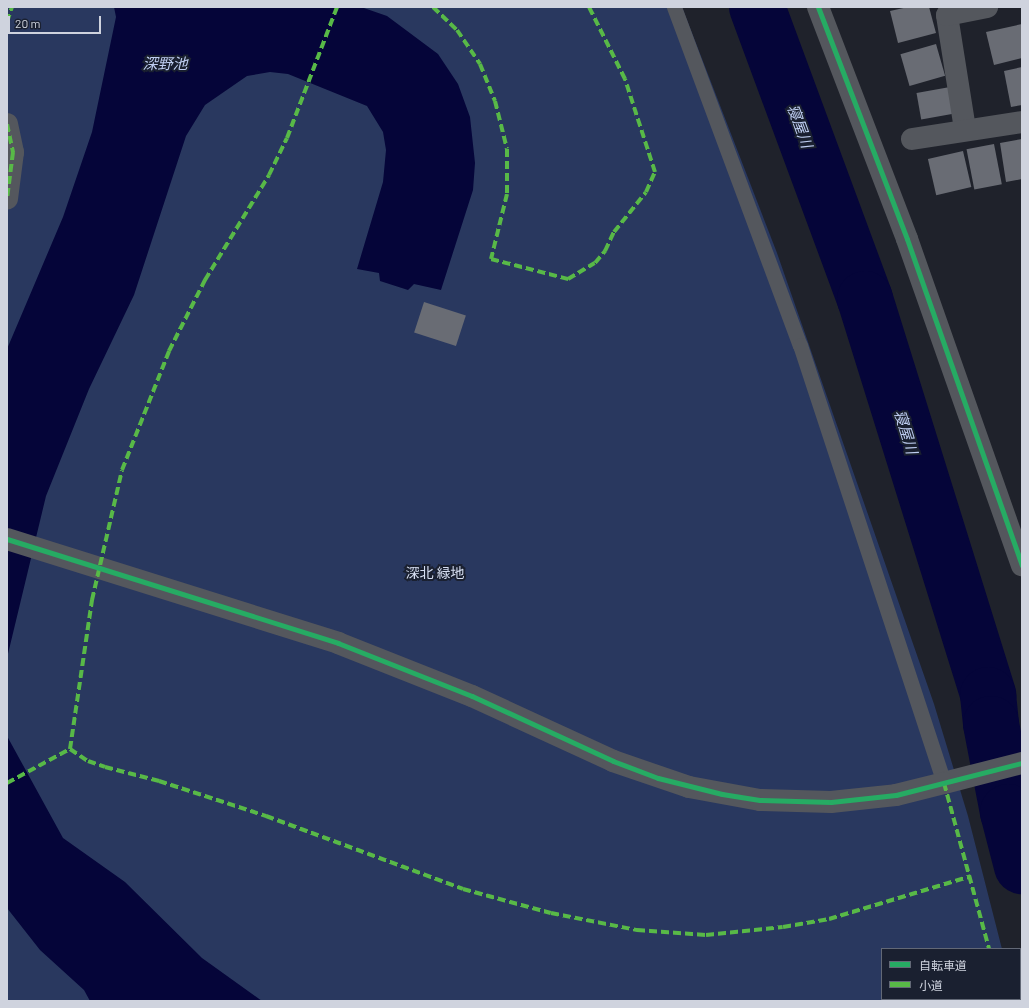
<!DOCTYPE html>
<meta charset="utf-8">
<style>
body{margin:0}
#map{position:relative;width:1029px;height:1008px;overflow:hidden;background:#1f222b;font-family:Barlow,"Noto Sans JP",sans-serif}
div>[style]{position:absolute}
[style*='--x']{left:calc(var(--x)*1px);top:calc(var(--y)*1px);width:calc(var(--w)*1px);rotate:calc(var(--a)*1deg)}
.green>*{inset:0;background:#29385f}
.water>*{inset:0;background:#050539}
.river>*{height:56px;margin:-28px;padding:0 28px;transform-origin:28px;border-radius:28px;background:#050539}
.building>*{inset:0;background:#696c74;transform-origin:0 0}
.service>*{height:15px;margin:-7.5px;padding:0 7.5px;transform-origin:7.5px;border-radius:7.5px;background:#54575d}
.pedestrian>*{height:22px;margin:-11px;padding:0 11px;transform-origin:11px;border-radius:11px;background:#54575d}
.minor>*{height:22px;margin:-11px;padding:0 11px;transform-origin:11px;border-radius:11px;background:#54575d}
.tertiary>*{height:22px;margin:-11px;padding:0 11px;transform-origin:11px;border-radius:11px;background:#54575d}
.quiet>*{height:4px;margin-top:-2px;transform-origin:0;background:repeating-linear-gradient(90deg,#58b947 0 8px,transparent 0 12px)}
.cycleway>*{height:5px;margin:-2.5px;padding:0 2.5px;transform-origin:2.5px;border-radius:2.5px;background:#26ab63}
span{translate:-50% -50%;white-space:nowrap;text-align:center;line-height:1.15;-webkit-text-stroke:4px #1a2030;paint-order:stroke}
.park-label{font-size:14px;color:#d6def1}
.water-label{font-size:15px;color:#bfcef2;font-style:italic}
.frame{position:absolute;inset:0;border:8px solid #cfd3de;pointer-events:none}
.legend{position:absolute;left:881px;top:948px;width:140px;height:52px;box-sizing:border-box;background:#1a2030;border:1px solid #626876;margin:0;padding:5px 7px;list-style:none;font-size:12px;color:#cfd3de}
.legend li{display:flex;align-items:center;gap:8px;height:20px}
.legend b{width:20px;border:1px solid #626876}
.scale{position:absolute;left:8px;top:16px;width:93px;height:18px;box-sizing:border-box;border:2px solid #cfd3de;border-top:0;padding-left:5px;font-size:12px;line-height:14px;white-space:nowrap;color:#cfd3de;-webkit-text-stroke:3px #1a2030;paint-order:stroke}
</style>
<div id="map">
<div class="green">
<i style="clip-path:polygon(7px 7px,682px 7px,777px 253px,934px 704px,968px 816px,1002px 949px,882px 949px,882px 999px,1013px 1001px,7px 1001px)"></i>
</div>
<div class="water">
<i style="clip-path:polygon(114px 7px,361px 7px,387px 16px,438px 54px,458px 84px,470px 117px,475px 163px,473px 190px,441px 290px,414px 284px,408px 290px,380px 281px,379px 273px,357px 269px,383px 182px,386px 150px,383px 132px,367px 106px,288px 74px,270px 72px,247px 76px,205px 105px,186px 136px,134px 295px,89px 389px,46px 496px,7px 658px,7px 349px,63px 217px,92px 132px,116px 17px)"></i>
<i style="clip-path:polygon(7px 736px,63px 838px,125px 882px,202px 958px,262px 1001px,90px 1001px,84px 990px,40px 950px,7px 908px)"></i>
</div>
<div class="river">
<i style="--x:757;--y:7;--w:311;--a:69.7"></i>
<i style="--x:865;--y:299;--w:415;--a:72.7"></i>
<i style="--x:988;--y:695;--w:29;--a:84"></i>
<i style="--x:991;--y:724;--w:90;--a:79.1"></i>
<i style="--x:1008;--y:812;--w:56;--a:75.5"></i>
</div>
<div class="building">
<i style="clip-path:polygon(908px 7px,929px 7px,936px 33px,898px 43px,890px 11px)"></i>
<i style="clip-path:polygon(1022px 24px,1022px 58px,994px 65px,986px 32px)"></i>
<i style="left:936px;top:44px;width:33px;height:37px;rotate:74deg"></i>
<i style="clip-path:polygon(1022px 67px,1022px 105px,1011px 107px,1004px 71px)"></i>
<i style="left:950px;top:87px;width:27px;height:34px;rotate:80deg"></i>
<i style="clip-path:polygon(1022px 139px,1022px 179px,1006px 182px,1000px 143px)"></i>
<i style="left:994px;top:144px;width:41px;height:28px;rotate:79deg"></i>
<i style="left:963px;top:151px;width:37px;height:36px;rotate:77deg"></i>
<i style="left:424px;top:302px;width:44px;height:32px;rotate:18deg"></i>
</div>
<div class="service">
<i style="--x:674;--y:7;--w:361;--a:69.6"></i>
<i style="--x:800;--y:345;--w:461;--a:71.8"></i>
</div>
<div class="pedestrian">
<i style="--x:7;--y:124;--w:29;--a:78"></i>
<i style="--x:13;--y:152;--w:47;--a:97.3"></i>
</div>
<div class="minor">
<i style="--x:965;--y:129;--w:115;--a:-99"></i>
<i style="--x:947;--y:15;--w:41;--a:-11.3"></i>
<i style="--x:912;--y:139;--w:111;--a:-8.8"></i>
<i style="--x:944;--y:783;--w:81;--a:-14.4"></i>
</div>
<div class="tertiary">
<i style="--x:818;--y:7;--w:248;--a:69"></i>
<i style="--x:907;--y:239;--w:346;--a:70.6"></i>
<i style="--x:7;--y:539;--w:347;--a:17.4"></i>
<i style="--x:338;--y:643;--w:144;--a:21.6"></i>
<i style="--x:472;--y:696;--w:155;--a:24.7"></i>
<i style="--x:613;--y:761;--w:80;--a:18.9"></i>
<i style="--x:689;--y:787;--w:72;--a:10.4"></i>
<i style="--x:760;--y:800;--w:71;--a:1.6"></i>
<i style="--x:831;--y:802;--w:65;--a:-6.1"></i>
<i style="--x:896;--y:795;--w:49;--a:-14"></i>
</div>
<div class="quiet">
<i style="--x:433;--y:7;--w:33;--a:44"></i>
<i style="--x:457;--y:30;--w:41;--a:55.9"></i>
<i style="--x:480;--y:64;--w:40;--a:68"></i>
<i style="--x:495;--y:101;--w:49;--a:76"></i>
<i style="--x:507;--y:149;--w:45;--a:90"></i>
<i style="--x:507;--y:194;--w:67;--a:103.8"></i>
<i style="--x:491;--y:259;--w:80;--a:14.6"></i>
<i style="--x:568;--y:279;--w:31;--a:-31"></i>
<i style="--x:595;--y:263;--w:16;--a:-50"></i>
<i style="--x:605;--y:251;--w:21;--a:-65"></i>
<i style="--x:614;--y:232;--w:51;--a:-51.3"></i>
<i style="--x:646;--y:192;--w:22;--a:-66"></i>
<i style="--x:655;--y:172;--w:98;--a:-107.9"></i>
<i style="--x:625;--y:79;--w:80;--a:-116.6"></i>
<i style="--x:7;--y:22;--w:16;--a:-72"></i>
<i style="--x:7;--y:124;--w:29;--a:78"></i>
<i style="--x:13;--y:152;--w:47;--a:97.3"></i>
<i style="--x:70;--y:749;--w:22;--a:34"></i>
<i style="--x:88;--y:761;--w:18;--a:19"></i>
<i style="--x:105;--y:767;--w:56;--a:14.5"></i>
<i style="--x:159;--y:781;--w:113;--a:18.1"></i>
<i style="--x:266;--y:816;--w:210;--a:20.3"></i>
<i style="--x:463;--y:889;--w:91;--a:15.3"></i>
<i style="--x:551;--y:913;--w:88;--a:11.2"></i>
<i style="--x:637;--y:930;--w:69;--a:4.1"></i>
<i style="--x:706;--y:935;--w:77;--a:-5.9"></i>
<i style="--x:783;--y:927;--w:47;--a:-9.9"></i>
<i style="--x:829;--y:919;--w:148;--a:-16.8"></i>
<i style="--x:70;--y:749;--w:151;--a:-81.6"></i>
<i style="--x:92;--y:600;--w:133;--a:-77"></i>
<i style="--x:122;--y:470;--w:128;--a:-68.4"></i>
<i style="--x:169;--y:351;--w:80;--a:-63.1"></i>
<i style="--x:205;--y:280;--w:123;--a:-58.6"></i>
<i style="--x:269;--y:175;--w:41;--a:-64.1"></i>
<i style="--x:287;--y:138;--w:140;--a:-69.1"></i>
<i style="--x:7;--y:783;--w:72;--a:-28.4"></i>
<i style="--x:944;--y:783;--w:172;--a:74.8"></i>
<i style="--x:1000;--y:999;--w:2;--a:90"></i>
</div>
<div class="cycleway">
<i style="--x:818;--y:7;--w:248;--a:69"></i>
<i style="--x:907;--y:239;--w:346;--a:70.6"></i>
<i style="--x:7;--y:539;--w:347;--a:17.4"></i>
<i style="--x:338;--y:643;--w:144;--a:21.6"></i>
<i style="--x:472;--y:696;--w:155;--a:24.7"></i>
<i style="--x:613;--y:761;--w:48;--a:20.7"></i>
<i style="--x:658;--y:778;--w:66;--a:14"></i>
<i style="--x:722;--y:794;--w:38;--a:9"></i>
<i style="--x:760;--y:800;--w:71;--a:1.6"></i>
<i style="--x:831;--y:802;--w:65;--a:-6.1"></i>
<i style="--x:896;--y:795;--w:130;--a:-14.3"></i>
</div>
<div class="park-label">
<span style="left:435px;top:573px">深北 緑地</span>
</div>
<div class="water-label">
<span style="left:165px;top:64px">深野池</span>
<span style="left:800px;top:126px;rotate:70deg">寝屋川</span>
<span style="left:906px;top:432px;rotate:73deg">寝屋川</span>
</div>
<div class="frame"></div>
<ul class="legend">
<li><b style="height:5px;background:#26ab63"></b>自転車道</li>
<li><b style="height:5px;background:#58b947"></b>小道</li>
</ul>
<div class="scale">20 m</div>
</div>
